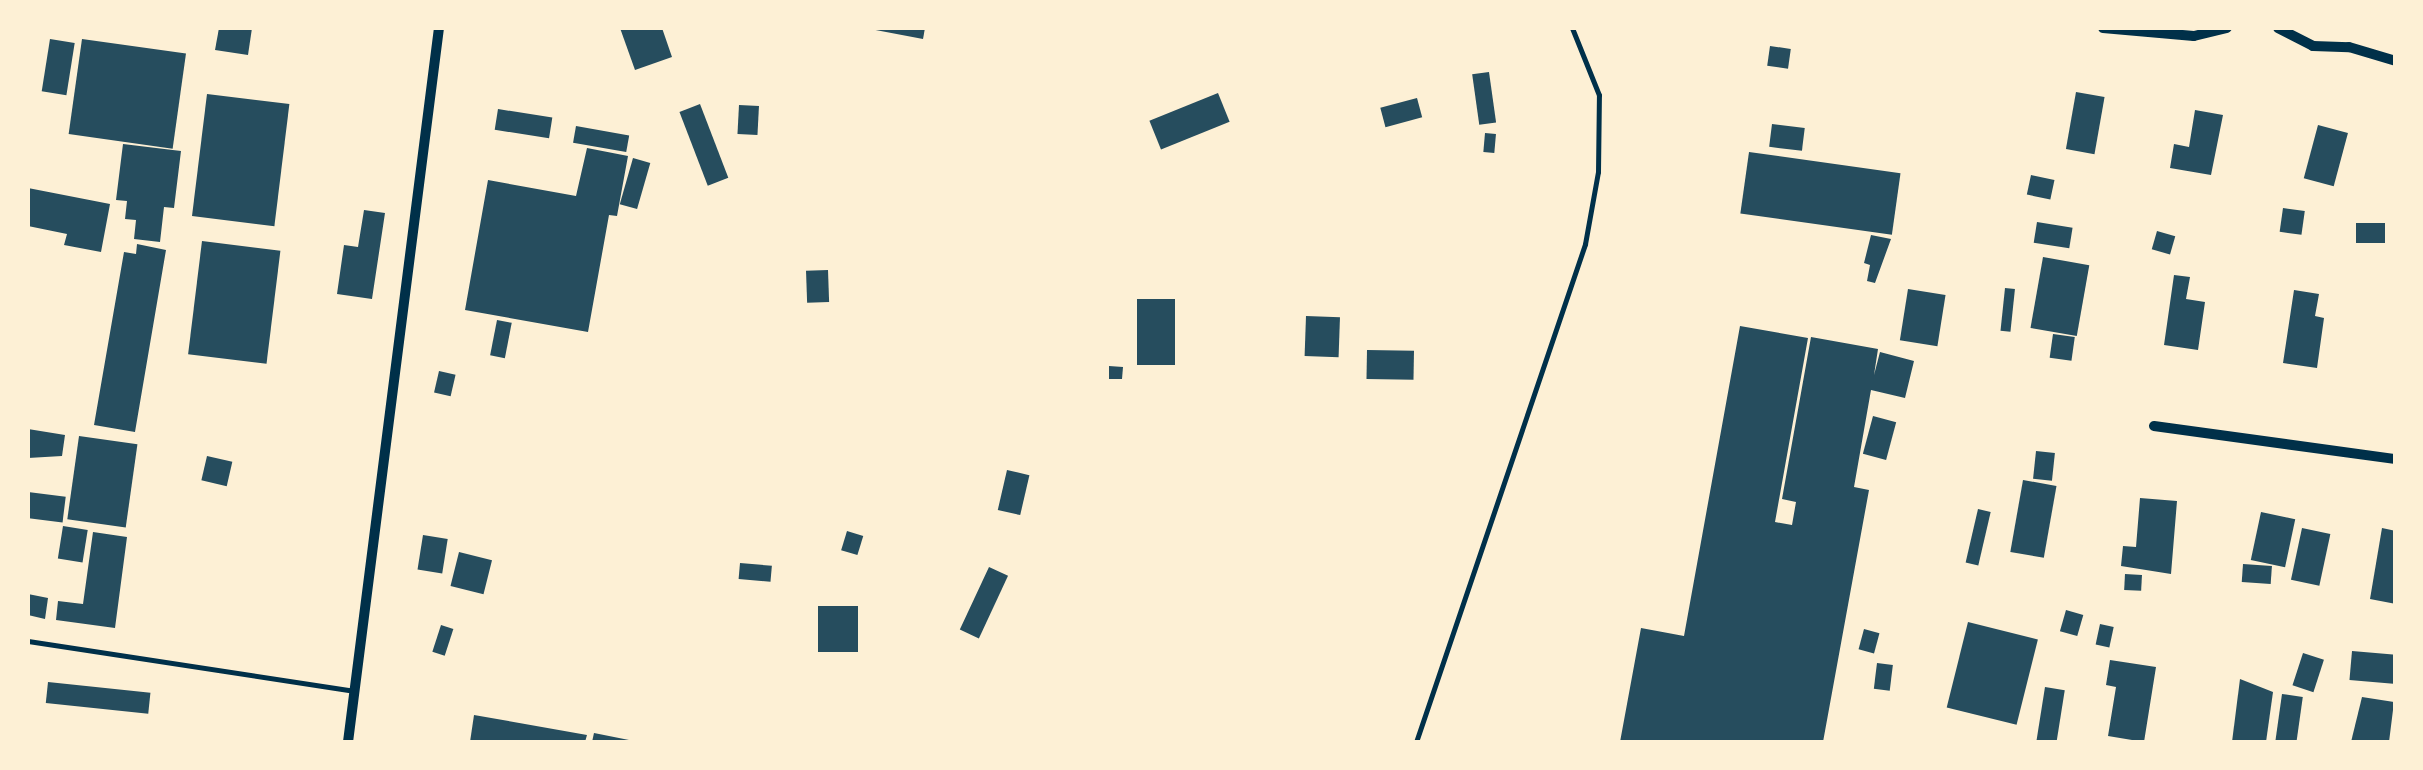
<!DOCTYPE html>
<style>
body{margin:0}
#map{position:relative;width:2423px;height:770px;overflow:hidden;background:#fdf0d5;font-family:"Sofia Sans Condensed",sans-serif}
div>[style]{position:absolute}
[style*='--x']{left:calc(var(--x)*1px);top:calc(var(--y)*1px);width:calc(var(--w)*1px);rotate:calc(var(--a)*1deg)}
.building>*{inset:0;background:#264d5e;transform-origin:0 0}
.service>*{height:5px;margin:-2.5px;padding:0 2.5px;transform-origin:2.5px;border-radius:2.5px;background:#003049}
.minor>*{height:10px;margin:-5px;padding:0 5px;transform-origin:5px;border-radius:5px;background:#003049}
span{translate:-50% -50%;white-space:nowrap;text-align:center;line-height:1.15;-webkit-text-stroke:10px #fdf0d5;paint-order:stroke}
.frame{position:absolute;inset:0;border:30px solid #fdf0d5;pointer-events:none}
</style>
<div id="map">
<div class="building">
<i style="clip-path:polygon(219px 28px,252px 28px,248px 55px,215px 50px)"></i>
<i style="clip-path:polygon(620px 28px,662px 28px,672px 57px,635px 70px)"></i>
<i style="clip-path:polygon(865px 28px,925px 28px,923px 39px)"></i>
<i style="left:50px;top:39px;width:25px;height:53px;rotate:9deg"></i>
<i style="left:82px;top:39px;width:105px;height:96px;rotate:8deg"></i>
<i style="left:1770px;top:46px;width:21px;height:20px;rotate:8deg"></i>
<i style="left:1489px;top:72px;width:51px;height:17px;rotate:82deg"></i>
<i style="left:2076px;top:92px;width:29px;height:58px;rotate:10deg"></i>
<i style="left:1218px;top:93px;width:31px;height:74px;rotate:68deg"></i>
<i style="left:207px;top:94px;width:83px;height:123px;rotate:7deg"></i>
<i style="left:1417px;top:98px;width:20px;height:38px;rotate:75deg"></i>
<i style="left:700px;top:104px;width:79px;height:22px;rotate:69deg"></i>
<i style="left:739px;top:105px;width:20px;height:29px;rotate:3deg"></i>
<i style="left:498px;top:109px;width:55px;height:21px;rotate:9deg"></i>
<i style="clip-path:polygon(2195px 110px,2223px 115px,2211px 175px,2170px 168px,2174px 144px,2189px 147px)"></i>
<i style="left:1772px;top:124px;width:33px;height:23px;rotate:7deg"></i>
<i style="left:2318px;top:125px;width:31px;height:55px;rotate:15deg"></i>
<i style="left:576px;top:126px;width:54px;height:17px;rotate:10deg"></i>
<i style="left:1485px;top:133px;width:11px;height:19px;rotate:5deg"></i>
<i style="clip-path:polygon(123px 144px,181px 151px,174px 208px,164px 207px,160px 242px,134px 239px,136px 220px,125px 219px,127px 201px,116px 200px)"></i>
<i style="clip-path:polygon(587px 148px,628px 156px,617px 216px,609px 215px,588px 332px,465px 310px,488px 180px,576px 196px)"></i>
<i style="left:1749px;top:152px;width:153px;height:62px;rotate:8deg"></i>
<i style="left:633px;top:158px;width:18px;height:48px;rotate:16deg"></i>
<i style="left:2031px;top:175px;width:24px;height:20px;rotate:12deg"></i>
<i style="clip-path:polygon(28px 188px,110px 204px,101px 252px,64px 245px,67px 234px,28px 226px)"></i>
<i style="left:2283px;top:208px;width:22px;height:24px;rotate:8deg"></i>
<i style="clip-path:polygon(364px 210px,385px 213px,372px 299px,337px 294px,344px 245px,358px 247px)"></i>
<i style="left:2037px;top:222px;width:36px;height:21px;rotate:9deg"></i>
<i style="left:2356px;top:223px;width:29px;height:20px"></i>
<i style="left:2157px;top:231px;width:19px;height:19px;rotate:16deg"></i>
<i style="clip-path:polygon(1871px 235px,1891px 239px,1875px 283px,1867px 281px,1870px 265px,1864px 263px)"></i>
<i style="left:202px;top:241px;width:79px;height:114px;rotate:7deg"></i>
<i style="clip-path:polygon(137px 244px,166px 250px,135px 432px,94px 425px,124px 252px,136px 254px)"></i>
<i style="left:2043px;top:257px;width:47px;height:72px;rotate:10deg"></i>
<i style="left:828px;top:270px;width:32px;height:22px;rotate:88deg"></i>
<i style="clip-path:polygon(2174px 275px,2190px 277px,2186px 299px,2205px 302px,2198px 350px,2164px 345px)"></i>
<i style="left:2005px;top:288px;width:10px;height:43px;rotate:6deg"></i>
<i style="left:1908px;top:289px;width:38px;height:52px;rotate:9deg"></i>
<i style="clip-path:polygon(2294px 290px,2319px 294px,2315px 316px,2324px 318px,2317px 368px,2283px 363px)"></i>
<i style="left:1175px;top:299px;width:66px;height:38px;rotate:90deg"></i>
<i style="left:1306px;top:316px;width:34px;height:40px;rotate:2deg"></i>
<i style="left:497px;top:320px;width:15px;height:36px;rotate:11deg"></i>
<i style="clip-path:polygon(1740px 326px,1808px 338px,1775px 522px,1792px 525px,1796px 502px,1782px 499px,1811px 337px,1878px 349px,1874px 375px,1880px 352px,1914px 361px,1905px 398px,1871px 390px,1854px 487px,1869px 490px,1823px 742px,1620px 742px,1641px 628px,1684px 636px)"></i>
<i style="left:2053px;top:334px;width:22px;height:24px;rotate:8deg"></i>
<i style="left:1367px;top:350px;width:47px;height:29px;rotate:1deg"></i>
<i style="clip-path:polygon(1109px 366px,1123px 367px,1122px 379px,1109px 379px)"></i>
<i style="left:439px;top:371px;width:17px;height:22px;rotate:13deg"></i>
<i style="left:1873px;top:416px;width:24px;height:39px;rotate:15deg"></i>
<i style="clip-path:polygon(28px 429px,65px 435px,62px 456px,28px 458px)"></i>
<i style="left:79px;top:436px;width:59px;height:84px;rotate:8deg"></i>
<i style="left:2036px;top:451px;width:19px;height:28px;rotate:6deg"></i>
<i style="left:207px;top:456px;width:26px;height:25px;rotate:13deg"></i>
<i style="left:1007px;top:470px;width:23px;height:41px;rotate:13deg"></i>
<i style="left:2023px;top:480px;width:34px;height:73px;rotate:10deg"></i>
<i style="left:28px;top:492px;width:38px;height:26px;rotate:7deg"></i>
<i style="clip-path:polygon(2140px 498px,2177px 501px,2171px 574px,2121px 566px,2123px 546px,2136px 547px)"></i>
<i style="left:1978px;top:509px;width:13px;height:55px;rotate:13deg"></i>
<i style="left:2261px;top:512px;width:35px;height:49px;rotate:12deg"></i>
<i style="left:63px;top:526px;width:25px;height:33px;rotate:9deg"></i>
<i style="left:2302px;top:528px;width:29px;height:53px;rotate:12deg"></i>
<i style="clip-path:polygon(2382px 528px,2396px 531px,2396px 604px,2370px 599px)"></i>
<i style="left:847px;top:531px;width:17px;height:20px;rotate:17deg"></i>
<i style="clip-path:polygon(93px 532px,127px 537px,115px 628px,56px 620px,58px 601px,83px 604px)"></i>
<i style="left:423px;top:535px;width:25px;height:35px;rotate:9deg"></i>
<i style="left:459px;top:552px;width:34px;height:35px;rotate:14deg"></i>
<i style="left:740px;top:563px;width:32px;height:16px;rotate:5deg"></i>
<i style="left:2243px;top:564px;width:29px;height:18px;rotate:4deg"></i>
<i style="left:989px;top:567px;width:21px;height:69px;rotate:25deg"></i>
<i style="left:2125px;top:574px;width:17px;height:16px;rotate:3deg"></i>
<i style="clip-path:polygon(28px 594px,48px 598px,45px 619px,28px 615px)"></i>
<i style="left:818px;top:606px;width:40px;height:46px"></i>
<i style="left:2066px;top:610px;width:18px;height:22px;rotate:16deg"></i>
<i style="left:1968px;top:622px;width:72px;height:88px;rotate:14deg"></i>
<i style="left:2100px;top:624px;width:14px;height:21px;rotate:12deg"></i>
<i style="left:441px;top:625px;width:13px;height:28px;rotate:18deg"></i>
<i style="left:1864px;top:629px;width:16px;height:21px;rotate:15deg"></i>
<i style="left:2352px;top:651px;width:44px;height:29px;rotate:5deg"></i>
<i style="left:2303px;top:653px;width:22px;height:34px;rotate:18deg"></i>
<i style="clip-path:polygon(2110px 660px,2156px 667px,2144px 742px,2108px 736px,2116px 687px,2106px 685px)"></i>
<i style="left:1877px;top:663px;width:16px;height:26px;rotate:7deg"></i>
<i style="clip-path:polygon(2240px 679px,2273px 692px,2266px 742px,2232px 742px)"></i>
<i style="left:48px;top:682px;width:103px;height:21px;rotate:6deg"></i>
<i style="left:2045px;top:687px;width:20px;height:55px;rotate:9deg"></i>
<i style="left:2282px;top:694px;width:21px;height:48px;rotate:8deg"></i>
<i style="clip-path:polygon(2362px 697px,2394px 702px,2389px 742px,2351px 742px)"></i>
<i style="clip-path:polygon(474px 715px,587px 735px,585px 742px,470px 742px)"></i>
<i style="clip-path:polygon(594px 733px,634px 741px,634px 742px,592px 742px)"></i>
</div>
<div class="service">
<i style="--x:28;--y:641;--w:329;--a:8.7"></i>
<i style="--x:1416;--y:742;--w:526;--a:-71.25"></i>
<i style="--x:1585;--y:244;--w:73;--a:-79.8"></i>
<i style="--x:1598;--y:172;--w:77;--a:-89.3"></i>
<i style="--x:1599;--y:95;--w:72;--a:-111.9"></i>
</div>
<div class="minor">
<i style="--x:2103;--y:28;--w:91;--a:5"></i>
<i style="--x:2194;--y:36;--w:34;--a:-14"></i>
<i style="--x:2278;--y:28;--w:39;--a:27"></i>
<i style="--x:2313;--y:46;--w:36;--a:2"></i>
<i style="--x:2349;--y:47;--w:49;--a:16.6"></i>
<i style="--x:2154;--y:426;--w:244;--a:7.8"></i>
<i style="--x:348;--y:742;--w:720;--a:-82.74"></i>
</div>
<div class="frame"></div>
</div>
